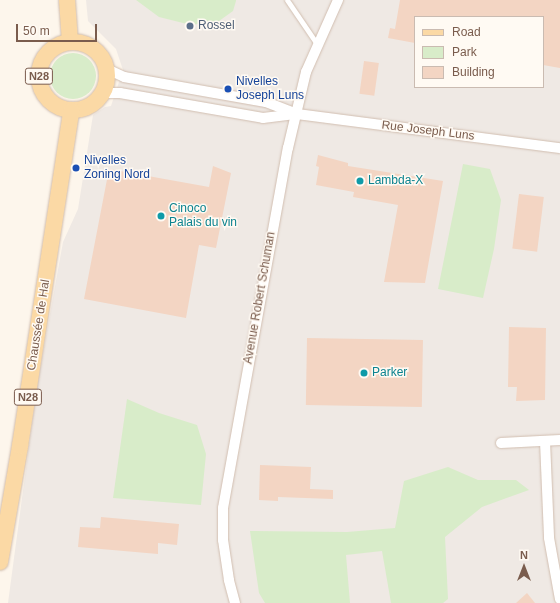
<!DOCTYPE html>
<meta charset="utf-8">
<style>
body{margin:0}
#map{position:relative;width:560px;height:603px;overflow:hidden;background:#fdf6ec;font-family:Arial,sans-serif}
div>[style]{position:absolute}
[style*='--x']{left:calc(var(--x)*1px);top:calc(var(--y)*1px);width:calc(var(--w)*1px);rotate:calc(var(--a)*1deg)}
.industrial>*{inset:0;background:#efe9e4}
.green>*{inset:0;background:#d8ecc9}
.round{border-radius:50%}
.building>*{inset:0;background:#f3d5c3;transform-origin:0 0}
.roads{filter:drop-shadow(0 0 1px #d1beb0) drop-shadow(0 0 1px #d1beb0)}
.service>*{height:5px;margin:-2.5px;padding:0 2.5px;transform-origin:2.5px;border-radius:2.5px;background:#fff}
.minor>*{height:10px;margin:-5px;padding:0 5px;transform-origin:5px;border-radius:5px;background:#fff}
.primary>*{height:16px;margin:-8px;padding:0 8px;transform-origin:8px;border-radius:8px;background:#fbd9a5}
.primary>.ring{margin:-8px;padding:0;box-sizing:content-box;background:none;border:16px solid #fbd9a5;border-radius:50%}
.dots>*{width:11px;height:11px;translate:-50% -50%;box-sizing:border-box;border:2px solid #fffaf3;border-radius:50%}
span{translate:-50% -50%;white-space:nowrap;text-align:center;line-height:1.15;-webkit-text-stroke:3px #fffaf3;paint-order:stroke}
.shield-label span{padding:1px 3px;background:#fffaf3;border:1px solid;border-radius:3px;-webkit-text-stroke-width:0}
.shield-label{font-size:11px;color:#7a5c4d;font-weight:700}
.service-label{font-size:12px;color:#4e5e75}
.left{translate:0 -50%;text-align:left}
.transit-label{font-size:12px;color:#164399}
.street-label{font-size:12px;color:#7a5c4d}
.culture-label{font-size:12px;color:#0d838f}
.legend{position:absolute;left:414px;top:16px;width:130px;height:72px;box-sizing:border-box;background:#fffaf3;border:1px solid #cabbb1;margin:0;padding:5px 7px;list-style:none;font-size:12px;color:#7a5c4d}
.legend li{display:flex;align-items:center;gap:8px;height:20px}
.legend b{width:20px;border:1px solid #cabbb1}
.north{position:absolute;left:504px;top:547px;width:40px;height:40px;-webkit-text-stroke:3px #fffaf3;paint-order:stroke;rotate:0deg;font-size:11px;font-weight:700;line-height:16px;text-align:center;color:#7a5c4d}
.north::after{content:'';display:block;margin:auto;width:14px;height:18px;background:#7a5c4d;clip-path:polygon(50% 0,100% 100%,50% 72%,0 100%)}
.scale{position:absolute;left:16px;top:24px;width:81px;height:18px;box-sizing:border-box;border:2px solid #7a5c4d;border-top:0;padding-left:5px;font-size:12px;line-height:14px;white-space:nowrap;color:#7a5c4d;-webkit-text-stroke:3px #fffaf3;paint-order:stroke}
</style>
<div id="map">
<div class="industrial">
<i style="clip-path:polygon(evenodd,86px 0,560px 0,560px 603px,8px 603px,37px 386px,63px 242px,78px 209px,93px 115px,105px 107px,111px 106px,123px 70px,116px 49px,88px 21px,86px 0,415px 17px,543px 17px,543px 87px,415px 87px,415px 17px)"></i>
</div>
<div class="green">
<i style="clip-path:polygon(136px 0,236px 0,236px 1px,233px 11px,219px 21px,191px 25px,159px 17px)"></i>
<i class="round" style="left:50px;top:53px;width:46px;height:46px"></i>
<i style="clip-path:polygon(463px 164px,490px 169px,501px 200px,494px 249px,483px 298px,438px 289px)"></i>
<i style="clip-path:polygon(127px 399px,159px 413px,197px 425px,206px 454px,201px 505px,113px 498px)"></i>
<i style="clip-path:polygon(448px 467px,478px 480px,516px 480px,529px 490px,482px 507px,445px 537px,448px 599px,443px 603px,391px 603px,382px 551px,346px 555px,350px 603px,265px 603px,259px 593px,250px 531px,347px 532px,395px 528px,404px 481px)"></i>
</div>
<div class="building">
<i style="clip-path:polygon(400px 0,560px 0,560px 68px,543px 65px,543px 17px,415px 17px,415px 43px,388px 38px,390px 28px,395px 29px)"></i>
<i style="left:364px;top:61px;width:15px;height:33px;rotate:8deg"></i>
<i style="clip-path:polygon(318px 155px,348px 163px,348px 166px,443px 181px,425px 283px,384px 282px,398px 205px,353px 197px,354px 192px,316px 185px,319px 167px,316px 166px)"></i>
<i style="clip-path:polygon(213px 166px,231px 173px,216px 248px,199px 245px,186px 318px,84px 299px,109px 169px,209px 187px)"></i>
<i style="left:519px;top:194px;width:25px;height:55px;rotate:7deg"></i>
<i style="clip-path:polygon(509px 327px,546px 328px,545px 400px,516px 401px,517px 387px,508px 387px)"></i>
<i style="left:307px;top:338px;width:116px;height:67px;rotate:1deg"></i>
<i style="clip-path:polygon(260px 465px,311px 467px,310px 489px,333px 490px,333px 499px,278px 497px,278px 501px,259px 500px)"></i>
<i style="clip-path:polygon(101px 517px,179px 524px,177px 545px,158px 543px,158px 554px,78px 547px,80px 527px,100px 528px)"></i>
<i style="clip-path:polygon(527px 593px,535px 603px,516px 603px)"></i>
</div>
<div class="roads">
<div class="service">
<i style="--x:287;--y:0;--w:53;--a:55.7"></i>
</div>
<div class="minor">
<i style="--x:107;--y:69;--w:19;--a:25"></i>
<i style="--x:124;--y:77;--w:144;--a:10"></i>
<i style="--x:266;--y:102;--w:33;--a:21"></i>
<i style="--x:297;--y:114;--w:265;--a:7.4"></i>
<i style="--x:103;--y:93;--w:17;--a:0"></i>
<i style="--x:120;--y:93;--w:145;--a:9.9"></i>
<i style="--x:263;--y:118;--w:32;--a:-7"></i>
<i style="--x:545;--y:441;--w:97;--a:87.6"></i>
<i style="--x:549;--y:538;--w:62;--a:79.8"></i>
<i style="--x:501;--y:443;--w:59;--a:-2.9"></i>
<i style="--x:235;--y:603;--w:24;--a:-105"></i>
<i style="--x:229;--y:580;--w:40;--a:-98.5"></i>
<i style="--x:223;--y:540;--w:32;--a:-90"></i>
<i style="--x:223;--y:508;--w:366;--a:-79.8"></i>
<i style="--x:288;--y:148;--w:78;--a:-76.7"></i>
<i style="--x:306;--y:72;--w:79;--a:-66"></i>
</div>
<div class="primary">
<i style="--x:67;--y:0;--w:42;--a:85.9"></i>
<i class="ring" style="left:39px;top:42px;width:52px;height:52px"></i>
<i style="--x:0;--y:562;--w:118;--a:-80.2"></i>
<i style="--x:20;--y:446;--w:339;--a:-81.3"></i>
</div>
</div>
<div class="dots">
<i style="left:190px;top:26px;background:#5c6f8a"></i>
<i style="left:228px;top:89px;background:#1a4fb4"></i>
<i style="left:76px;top:168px;background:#1a4fb4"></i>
<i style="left:360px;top:181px;background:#0f9aa8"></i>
<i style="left:161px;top:216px;background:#0f9aa8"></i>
<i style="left:364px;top:373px;background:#0f9aa8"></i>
</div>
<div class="shield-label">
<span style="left:39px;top:76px">N28</span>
<span style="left:28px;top:397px">N28</span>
</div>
<div class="service-label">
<span class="left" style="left:198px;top:26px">Rossel</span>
</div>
<div class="transit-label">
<span class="left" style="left:236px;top:89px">Nivelles<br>Joseph Luns</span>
<span class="left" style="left:84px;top:168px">Nivelles<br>Zoning Nord</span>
</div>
<div class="street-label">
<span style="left:428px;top:131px;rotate:7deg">Rue Joseph Luns</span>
<span style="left:260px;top:298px;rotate:-80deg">Avenue Robert Schuman</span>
<span style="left:39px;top:325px;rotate:-81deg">Chaussée de Hal</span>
</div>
<div class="culture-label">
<span class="left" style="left:368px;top:181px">Lambda-X</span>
<span class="left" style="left:169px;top:216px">Cinoco<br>Palais du vin</span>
<span class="left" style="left:372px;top:373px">Parker</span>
</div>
<ul class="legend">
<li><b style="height:5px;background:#fbd9a5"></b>Road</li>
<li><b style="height:11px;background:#d8ecc9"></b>Park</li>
<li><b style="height:11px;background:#f3d5c3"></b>Building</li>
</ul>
<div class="north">N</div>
<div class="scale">50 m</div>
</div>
